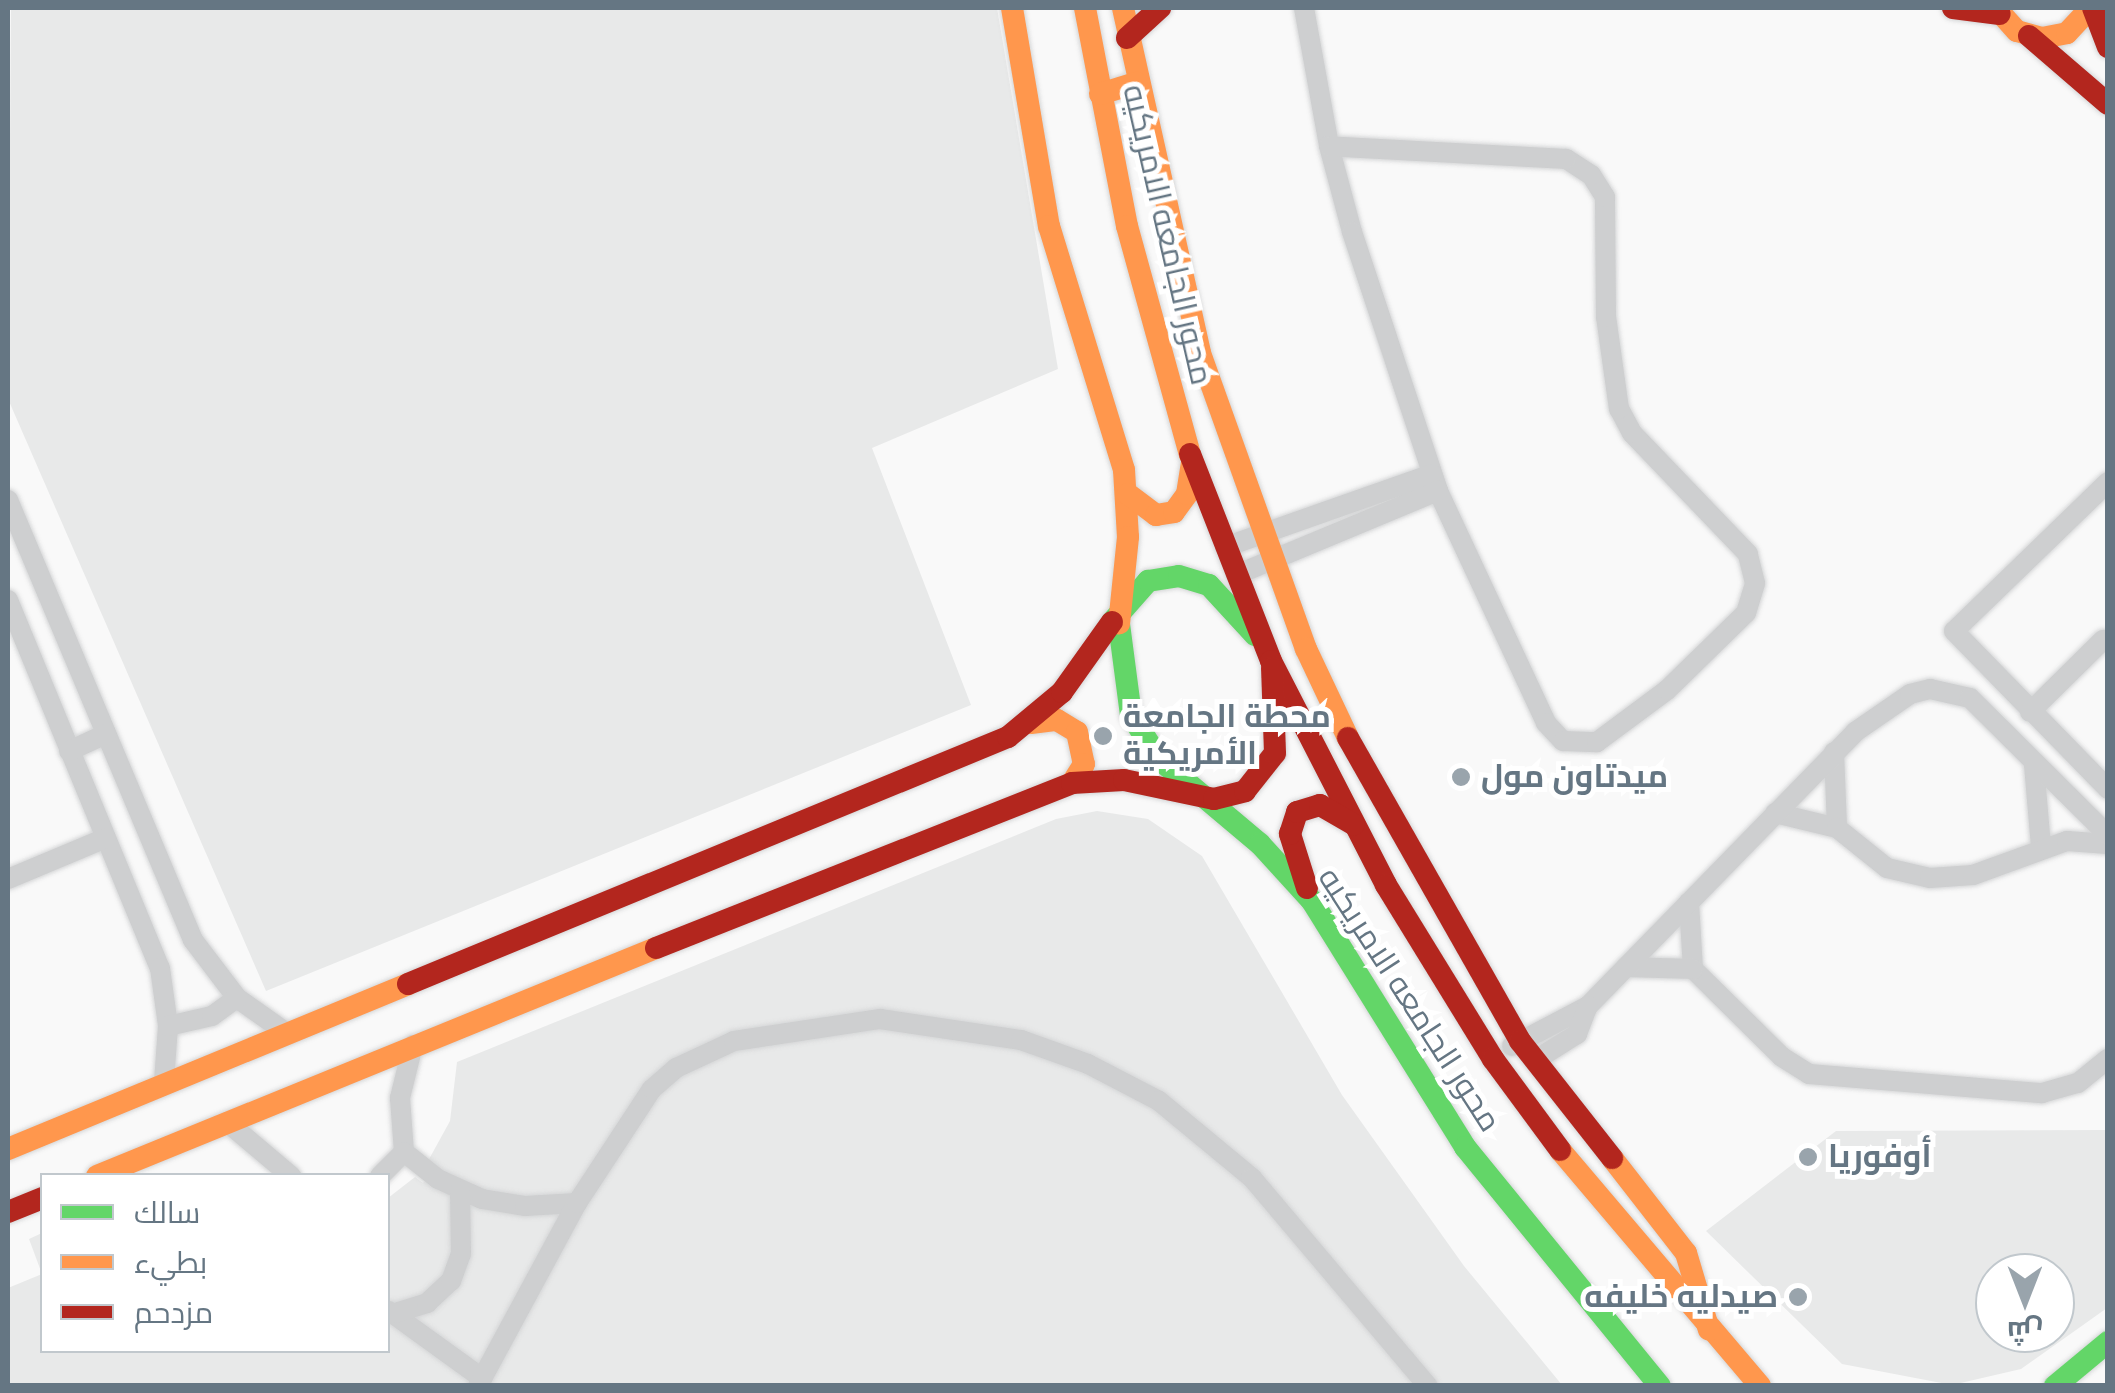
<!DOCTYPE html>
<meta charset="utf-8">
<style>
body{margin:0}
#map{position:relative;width:2115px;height:1393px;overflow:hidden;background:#f9f9f9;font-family:Karla,Cairo,sans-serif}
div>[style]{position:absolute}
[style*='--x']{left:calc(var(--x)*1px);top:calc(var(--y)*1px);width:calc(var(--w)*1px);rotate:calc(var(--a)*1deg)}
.built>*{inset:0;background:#e8e9e9}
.roads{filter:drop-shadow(0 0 2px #d5d6d7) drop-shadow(0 0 2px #d5d6d7)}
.street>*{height:20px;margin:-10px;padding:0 10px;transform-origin:10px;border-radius:10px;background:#cecfd0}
.fast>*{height:22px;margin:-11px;padding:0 11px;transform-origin:11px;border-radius:11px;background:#63d668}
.slow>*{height:22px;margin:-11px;padding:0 11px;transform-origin:11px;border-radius:11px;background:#ff974d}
.jam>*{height:22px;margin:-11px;padding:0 11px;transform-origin:11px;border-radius:11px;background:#b3261e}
.dots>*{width:28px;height:28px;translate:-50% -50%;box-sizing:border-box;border:5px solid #fff;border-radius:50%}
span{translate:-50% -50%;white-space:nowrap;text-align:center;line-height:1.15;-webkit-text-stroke:10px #fff;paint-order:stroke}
.street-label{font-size:32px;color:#657683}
.poi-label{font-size:32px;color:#657683;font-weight:700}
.left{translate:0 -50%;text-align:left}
.right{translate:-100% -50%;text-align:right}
.frame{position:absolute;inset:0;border:10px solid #657683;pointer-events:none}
.legend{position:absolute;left:40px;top:1173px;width:350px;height:180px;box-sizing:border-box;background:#fff;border:2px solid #c1c8cd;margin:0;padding:12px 18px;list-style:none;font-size:30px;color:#657683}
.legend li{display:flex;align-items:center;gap:20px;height:50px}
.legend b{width:50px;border:2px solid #c1c8cd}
.north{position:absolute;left:1975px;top:1253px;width:100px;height:100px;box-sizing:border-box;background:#fff;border:2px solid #c1c8cd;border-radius:50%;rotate:180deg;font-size:28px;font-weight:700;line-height:40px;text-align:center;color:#657683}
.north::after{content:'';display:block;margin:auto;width:35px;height:45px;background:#99a4ac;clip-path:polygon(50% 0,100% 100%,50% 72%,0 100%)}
</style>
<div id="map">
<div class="built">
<i style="clip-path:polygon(11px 8px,997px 8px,1058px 369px,872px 448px,971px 705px,266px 991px,8px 399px)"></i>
<i style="clip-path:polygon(1097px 811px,1148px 819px,1202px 856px,1342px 1095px,1464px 1266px,1562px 1385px,8px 1386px,8px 1288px,42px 1274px,29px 1239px,42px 1233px,42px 1350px,388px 1350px,388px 1198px,415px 1177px,423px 1183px,436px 1169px,428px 1161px,450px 1121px,457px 1062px,1056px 819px)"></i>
<i style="clip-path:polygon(evenodd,1836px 1131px,2105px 1130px,2107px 1308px,2021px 1369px,1952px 1385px,1842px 1364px,1706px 1231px,1836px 1131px,1995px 1273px,2055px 1273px,2055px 1333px,1995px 1333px,1995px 1273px)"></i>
</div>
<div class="roads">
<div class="street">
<i style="--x:1304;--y:8;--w:140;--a:79.7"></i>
<i style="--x:1329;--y:146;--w:89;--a:75"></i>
<i style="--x:1352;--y:232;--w:273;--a:71.6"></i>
<i style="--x:1438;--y:491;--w:256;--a:65"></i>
<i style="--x:1546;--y:723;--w:25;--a:47"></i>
<i style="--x:1563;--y:741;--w:34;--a:2"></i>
<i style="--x:1597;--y:742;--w:87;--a:-36.6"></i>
<i style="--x:1667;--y:690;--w:110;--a:-44.3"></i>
<i style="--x:1746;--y:613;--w:31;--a:-73"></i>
<i style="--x:1755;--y:583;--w:30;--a:-104"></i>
<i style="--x:1748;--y:554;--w:168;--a:-133.8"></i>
<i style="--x:1632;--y:433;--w:27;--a:-118"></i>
<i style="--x:1619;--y:409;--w:93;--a:-98"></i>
<i style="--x:1606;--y:317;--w:120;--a:-90.5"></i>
<i style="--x:1605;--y:197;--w:26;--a:-122"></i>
<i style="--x:1591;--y:175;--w:30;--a:-147"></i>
<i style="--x:1566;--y:159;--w:237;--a:-176.9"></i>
<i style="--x:2108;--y:482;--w:214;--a:135.9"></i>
<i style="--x:1954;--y:631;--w:221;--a:45.7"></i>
<i style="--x:8;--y:500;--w:477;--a:67.2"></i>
<i style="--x:193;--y:940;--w:73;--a:52.8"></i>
<i style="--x:237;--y:998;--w:62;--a:35.2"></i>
<i style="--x:1225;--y:547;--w:219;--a:-19.4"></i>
<i style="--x:1236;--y:575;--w:219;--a:-22.6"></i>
<i style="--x:8;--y:600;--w:398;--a:67.6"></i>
<i style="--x:160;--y:968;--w:59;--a:82.1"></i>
<i style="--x:168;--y:1026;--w:56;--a:94.1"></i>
<i style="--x:2030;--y:712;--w:103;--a:-44.6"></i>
<i style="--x:69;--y:751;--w:41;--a:-24.7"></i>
<i style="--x:1834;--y:752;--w:76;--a:87.7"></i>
<i style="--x:2034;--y:765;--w:82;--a:85.1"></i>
<i style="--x:1775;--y:813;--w:64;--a:13.6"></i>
<i style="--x:1837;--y:828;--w:64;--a:38.7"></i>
<i style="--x:1887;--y:868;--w:44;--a:13.1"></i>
<i style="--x:1930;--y:878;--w:43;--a:-4"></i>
<i style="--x:1973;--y:875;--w:100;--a:-19.9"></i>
<i style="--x:2067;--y:841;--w:41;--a:4.2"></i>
<i style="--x:8;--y:879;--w:106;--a:-22.7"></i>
<i style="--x:1689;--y:902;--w:67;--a:86.6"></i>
<i style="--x:1693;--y:969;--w:125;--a:44.7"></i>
<i style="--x:1782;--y:1057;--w:32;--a:32"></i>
<i style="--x:1809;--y:1074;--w:234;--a:4.7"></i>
<i style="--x:2042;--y:1093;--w:37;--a:-16"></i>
<i style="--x:2078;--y:1083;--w:38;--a:-39"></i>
<i style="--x:1626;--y:967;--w:67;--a:1.7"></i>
<i style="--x:168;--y:1026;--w:45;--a:-12.8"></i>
<i style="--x:212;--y:1016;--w:31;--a:-36"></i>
<i style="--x:413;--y:1045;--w:55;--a:103.8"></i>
<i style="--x:400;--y:1098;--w:54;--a:85.8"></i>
<i style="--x:404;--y:1152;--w:43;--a:38.5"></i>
<i style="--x:438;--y:1179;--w:48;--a:24.4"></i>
<i style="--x:482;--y:1199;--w:44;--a:9.2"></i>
<i style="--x:525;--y:1206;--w:52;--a:-3.3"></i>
<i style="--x:1512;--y:1046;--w:86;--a:-27.8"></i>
<i style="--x:1588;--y:1006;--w:383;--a:-45.7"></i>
<i style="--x:1855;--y:732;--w:67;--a:-34.6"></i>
<i style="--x:1910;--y:694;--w:21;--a:-14"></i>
<i style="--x:1930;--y:689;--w:41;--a:12.7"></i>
<i style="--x:1970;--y:698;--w:194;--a:44.8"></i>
<i style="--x:1534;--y:1061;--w:51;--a:-32.1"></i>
<i style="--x:1577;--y:1034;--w:30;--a:-69"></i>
<i style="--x:227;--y:1122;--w:84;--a:40.2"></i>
<i style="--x:380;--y:1176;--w:34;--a:-45"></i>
<i style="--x:389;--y:1311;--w:115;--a:35.8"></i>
<i style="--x:395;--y:1313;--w:34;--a:-17"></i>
<i style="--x:427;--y:1303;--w:33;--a:-43"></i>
<i style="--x:451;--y:1281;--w:29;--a:-70"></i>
<i style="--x:461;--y:1254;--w:63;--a:-90.9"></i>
<i style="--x:478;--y:1386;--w:208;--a:-61.6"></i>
<i style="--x:577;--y:1203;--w:136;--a:-56.7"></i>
<i style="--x:652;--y:1089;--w:32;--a:-41"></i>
<i style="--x:676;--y:1068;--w:64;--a:-25"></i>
<i style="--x:734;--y:1041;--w:148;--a:-8.6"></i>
<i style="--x:880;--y:1019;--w:143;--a:8.5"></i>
<i style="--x:1021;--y:1040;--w:71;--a:19.7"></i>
<i style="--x:1088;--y:1064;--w:80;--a:27.5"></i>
<i style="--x:1159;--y:1101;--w:121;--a:39.6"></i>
<i style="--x:1252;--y:1178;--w:272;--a:49.8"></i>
</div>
<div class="fast">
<i style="--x:1112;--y:622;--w:55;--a:-48.7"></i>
<i style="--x:1148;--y:581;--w:31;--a:-9"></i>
<i style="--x:1179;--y:576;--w:31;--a:17"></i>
<i style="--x:1209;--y:585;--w:68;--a:47.4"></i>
<i style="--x:1119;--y:624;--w:92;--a:82.5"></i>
<i style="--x:1131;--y:715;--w:52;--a:57.5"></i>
<i style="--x:1159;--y:759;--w:132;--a:40.1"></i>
<i style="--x:1260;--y:844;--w:77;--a:47.6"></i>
<i style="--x:1312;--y:901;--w:290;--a:58.1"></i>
<i style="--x:1465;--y:1147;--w:308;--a:50.8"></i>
<i style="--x:2055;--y:1386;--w:69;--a:-39.7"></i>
</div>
<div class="slow">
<i style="--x:1012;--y:8;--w:221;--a:80.4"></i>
<i style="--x:1049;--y:226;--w:255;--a:72.9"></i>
<i style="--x:1124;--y:470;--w:67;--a:86.6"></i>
<i style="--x:1128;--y:537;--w:87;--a:95.9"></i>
<i style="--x:1085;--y:8;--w:222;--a:79.1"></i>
<i style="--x:1127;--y:226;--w:237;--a:74.6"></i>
<i style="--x:1123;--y:8;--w:353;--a:77.4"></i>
<i style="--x:1200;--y:353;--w:314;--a:70.3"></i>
<i style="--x:1306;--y:649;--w:98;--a:64.7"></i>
<i style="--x:1996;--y:8;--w:31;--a:48"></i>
<i style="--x:2017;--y:31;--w:26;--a:16"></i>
<i style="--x:2042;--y:38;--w:25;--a:-11"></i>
<i style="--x:2067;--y:33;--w:34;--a:-47"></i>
<i style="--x:1100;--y:94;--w:38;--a:-17"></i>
<i style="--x:1128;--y:494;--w:35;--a:37"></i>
<i style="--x:1156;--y:515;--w:18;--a:-9"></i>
<i style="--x:1174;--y:512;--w:22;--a:-54"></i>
<i style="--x:1187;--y:494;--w:32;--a:-81"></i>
<i style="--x:1031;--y:723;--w:26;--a:-7"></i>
<i style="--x:1057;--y:720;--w:23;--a:31"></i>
<i style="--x:1077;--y:732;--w:33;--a:78"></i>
<i style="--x:1084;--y:764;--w:22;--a:122"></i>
<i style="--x:8;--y:1149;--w:433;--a:-22.4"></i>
<i style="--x:1560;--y:1150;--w:309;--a:49.7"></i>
<i style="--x:1612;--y:1158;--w:120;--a:52.1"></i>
<i style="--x:1686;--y:1253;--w:80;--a:73.4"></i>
<i style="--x:97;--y:1176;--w:604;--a:-22.19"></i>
</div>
<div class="jam">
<i style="--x:1953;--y:8;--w:47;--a:7.3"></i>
<i style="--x:2093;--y:8;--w:42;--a:69"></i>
<i style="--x:2029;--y:36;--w:104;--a:40.7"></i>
<i style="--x:1127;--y:38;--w:45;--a:-42.3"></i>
<i style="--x:1190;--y:454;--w:222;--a:68.6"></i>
<i style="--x:1271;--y:661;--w:252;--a:62.8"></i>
<i style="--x:1386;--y:885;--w:204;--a:58.4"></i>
<i style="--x:1493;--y:1059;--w:113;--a:53.6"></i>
<i style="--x:1348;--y:738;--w:348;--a:60.4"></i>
<i style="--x:1520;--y:1041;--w:149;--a:51.8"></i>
<i style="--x:1307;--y:888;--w:57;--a:-107.5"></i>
<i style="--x:1290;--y:834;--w:23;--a:-72"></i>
<i style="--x:1297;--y:812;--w:24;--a:-17"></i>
<i style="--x:1320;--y:805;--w:39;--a:30"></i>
<i style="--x:656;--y:948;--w:448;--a:-21.6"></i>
<i style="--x:1072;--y:783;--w:52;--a:-3.3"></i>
<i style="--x:1124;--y:780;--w:92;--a:11.9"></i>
<i style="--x:1214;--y:799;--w:32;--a:-14"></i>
<i style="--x:1245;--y:791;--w:48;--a:-51.7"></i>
<i style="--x:1275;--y:753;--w:85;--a:-92"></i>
<i style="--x:408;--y:984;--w:649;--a:-22.38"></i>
<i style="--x:1008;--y:737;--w:70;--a:-39.8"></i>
<i style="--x:1062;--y:692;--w:86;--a:-54.5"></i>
<i style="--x:8;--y:1212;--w:37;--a:-22"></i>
</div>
</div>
<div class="dots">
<i style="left:1103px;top:736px;background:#99a4ac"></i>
<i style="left:1461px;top:777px;background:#99a4ac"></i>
<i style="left:1808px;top:1157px;background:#99a4ac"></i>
<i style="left:1798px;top:1297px;background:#99a4ac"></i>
</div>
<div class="street-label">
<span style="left:1167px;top:235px;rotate:77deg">محور الجامعه الامريكيه</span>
<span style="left:1409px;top:1000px;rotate:57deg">محور الجامعه الامريكيه</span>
</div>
<div class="poi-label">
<span class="left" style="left:1123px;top:736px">محطة الجامعة<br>الأمريكية</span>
<span class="left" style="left:1481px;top:777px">ميدتاون مول</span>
<span class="left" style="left:1828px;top:1157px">أوفوريا</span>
<span class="right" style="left:1778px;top:1297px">صيدليه خليفه</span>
</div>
<div class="frame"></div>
<ul class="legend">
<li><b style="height:12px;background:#63d668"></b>سالك</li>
<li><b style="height:12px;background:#ff974d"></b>بطيء</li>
<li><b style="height:12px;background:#b3261e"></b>مزدحم</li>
</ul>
<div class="north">ش</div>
</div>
